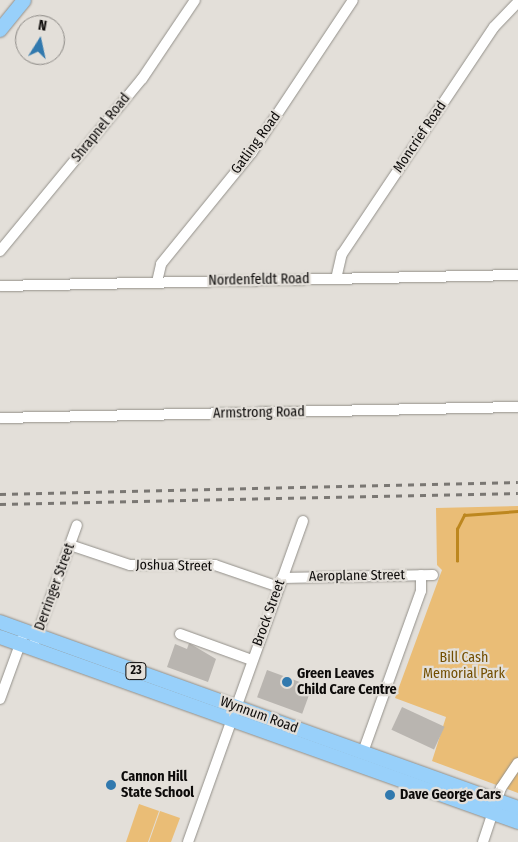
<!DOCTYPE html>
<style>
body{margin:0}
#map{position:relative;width:518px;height:842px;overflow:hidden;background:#e3dfd9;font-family:"Fira Sans Condensed",sans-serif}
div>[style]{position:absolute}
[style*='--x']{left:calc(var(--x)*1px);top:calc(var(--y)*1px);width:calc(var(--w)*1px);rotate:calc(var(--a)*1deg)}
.green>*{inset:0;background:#eabd76}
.stream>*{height:2.5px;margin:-1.25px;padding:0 1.25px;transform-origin:1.25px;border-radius:1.25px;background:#bd871f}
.building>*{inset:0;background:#b9b5b0;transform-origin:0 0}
.roads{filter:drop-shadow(0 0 1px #93908a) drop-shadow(0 0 1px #93908a)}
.minor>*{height:10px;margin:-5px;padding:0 5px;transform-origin:5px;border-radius:5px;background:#fff}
.major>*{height:14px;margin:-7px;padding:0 7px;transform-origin:7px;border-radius:7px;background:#98d0fa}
.rail>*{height:2.5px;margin-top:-1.25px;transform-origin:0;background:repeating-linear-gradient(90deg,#7a7773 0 6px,transparent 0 12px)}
.dots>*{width:14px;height:14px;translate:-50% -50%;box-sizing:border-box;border:2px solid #e3dfd9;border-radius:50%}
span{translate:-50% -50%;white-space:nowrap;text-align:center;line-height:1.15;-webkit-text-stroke:4.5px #e3dfd9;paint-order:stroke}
.shield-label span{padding:1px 4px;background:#e3dfd9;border:1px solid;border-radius:4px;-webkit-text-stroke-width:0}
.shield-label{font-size:12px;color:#0d0b0a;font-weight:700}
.street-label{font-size:14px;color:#0d0b0a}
.park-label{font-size:14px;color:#724e00}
.poi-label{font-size:14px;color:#0d0b0a;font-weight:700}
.left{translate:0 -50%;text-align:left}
.north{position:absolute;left:15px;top:15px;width:50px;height:50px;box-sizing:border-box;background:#e3dfd9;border:1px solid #8d8a86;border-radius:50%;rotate:10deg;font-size:14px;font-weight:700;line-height:20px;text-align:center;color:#0d0b0a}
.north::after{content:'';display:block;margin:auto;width:18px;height:22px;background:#3179ae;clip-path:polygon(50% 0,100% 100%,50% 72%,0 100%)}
</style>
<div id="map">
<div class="green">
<i style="clip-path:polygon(518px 506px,518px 793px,432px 761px,446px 717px,395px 698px,442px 570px,437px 565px,436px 508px)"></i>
<i style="clip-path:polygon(139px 804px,159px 811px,148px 842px,126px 842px)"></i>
<i style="clip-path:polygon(160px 811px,180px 818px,171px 842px,149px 842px)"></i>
</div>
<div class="stream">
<i style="--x:457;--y:561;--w:32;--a:-90"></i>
<i style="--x:457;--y:529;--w:16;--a:-63"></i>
<i style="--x:464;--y:515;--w:54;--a:-4.2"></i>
</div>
<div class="building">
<i style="clip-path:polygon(189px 643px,216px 659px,208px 682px,167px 667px,175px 644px,187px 649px)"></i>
<i style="left:267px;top:670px;width:48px;height:29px;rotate:20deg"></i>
<i style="left:402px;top:707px;width:47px;height:25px;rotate:25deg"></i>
</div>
<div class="roads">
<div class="minor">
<i style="--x:0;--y:251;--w:223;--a:-50.5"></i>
<i style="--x:142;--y:79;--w:95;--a:-56.1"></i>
<i style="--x:336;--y:279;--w:26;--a:-77"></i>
<i style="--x:342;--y:254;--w:273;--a:-56.2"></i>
<i style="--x:494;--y:27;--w:35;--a:-46"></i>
<i style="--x:157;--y:282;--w:18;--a:-77"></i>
<i style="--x:161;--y:264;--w:144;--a:-50.9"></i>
<i style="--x:252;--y:152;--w:182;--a:-56.4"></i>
<i style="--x:0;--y:286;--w:518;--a:-1.22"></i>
<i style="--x:0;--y:418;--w:518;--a:-1.22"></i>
<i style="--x:70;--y:545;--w:63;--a:18.4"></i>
<i style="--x:130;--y:565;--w:85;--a:0"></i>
<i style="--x:215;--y:565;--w:68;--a:19"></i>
<i style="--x:282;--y:578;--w:151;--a:-1.1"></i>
<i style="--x:180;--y:634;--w:77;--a:19.9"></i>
<i style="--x:35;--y:641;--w:123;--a:-70.1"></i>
<i style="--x:0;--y:699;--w:64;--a:-69.9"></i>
<i style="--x:363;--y:752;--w:171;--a:-70.2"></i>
<i style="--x:421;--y:591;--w:16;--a:-90"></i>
<i style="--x:188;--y:842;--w:341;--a:-70.3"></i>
<i style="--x:483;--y:842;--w:57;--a:-71.6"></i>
<i style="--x:501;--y:788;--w:30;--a:-56"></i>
</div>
<div class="major">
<i style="--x:0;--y:30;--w:38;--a:-51"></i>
<i style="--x:0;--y:622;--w:550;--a:19.75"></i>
<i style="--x:0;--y:637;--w:550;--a:19.65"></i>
</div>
</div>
<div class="rail">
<i style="--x:0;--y:494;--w:518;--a:-1.33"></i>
<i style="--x:0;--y:504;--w:518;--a:-1.22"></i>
</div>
<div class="dots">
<i style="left:287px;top:682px;background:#3179ae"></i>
<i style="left:111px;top:785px;background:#3179ae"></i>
<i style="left:390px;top:795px;background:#3179ae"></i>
</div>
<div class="shield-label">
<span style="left:136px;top:671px">23</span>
</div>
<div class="street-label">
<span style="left:101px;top:128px;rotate:-51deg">Shrapnel Road</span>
<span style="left:420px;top:137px;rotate:-56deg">Moncrief Road</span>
<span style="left:256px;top:143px;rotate:-54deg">Gatling Road</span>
<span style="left:259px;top:280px;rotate:-1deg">Nordenfeldt Road</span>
<span style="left:259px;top:413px;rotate:-1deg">Armstrong Road</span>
<span style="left:174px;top:566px;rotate:1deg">Joshua Street</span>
<span style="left:357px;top:576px;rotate:-1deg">Aeroplane Street</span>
<span style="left:55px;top:587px;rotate:-70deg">Derringer Street</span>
<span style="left:269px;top:613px;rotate:-70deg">Brock Street</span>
<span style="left:259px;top:715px;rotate:20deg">Wynnum Road</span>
</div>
<div class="park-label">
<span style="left:464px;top:666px">Bill Cash<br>Memorial Park</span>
</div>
<div class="poi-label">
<span class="left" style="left:297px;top:682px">Green Leaves<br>Child Care Centre</span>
<span class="left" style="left:121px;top:785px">Cannon Hill<br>State School</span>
<span class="left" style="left:400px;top:795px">Dave George Cars</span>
</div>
<div class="north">N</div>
</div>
